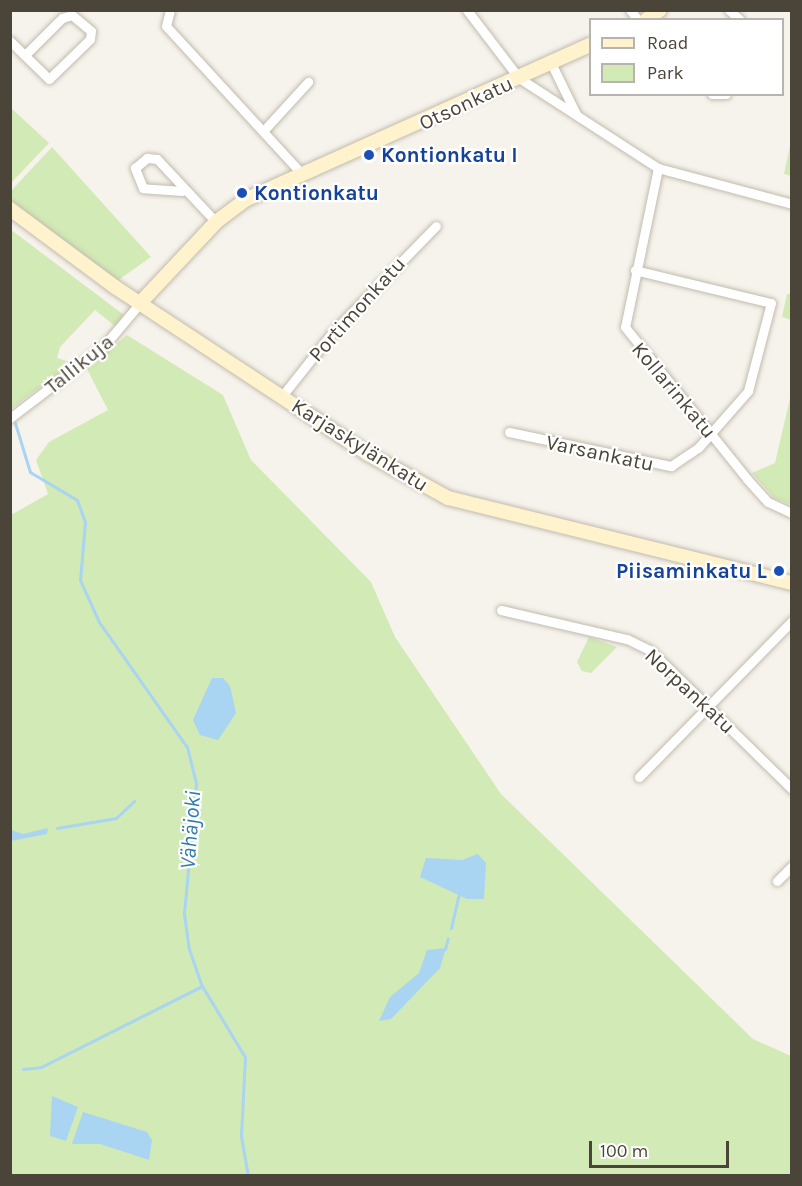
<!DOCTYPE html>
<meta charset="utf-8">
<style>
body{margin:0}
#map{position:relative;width:802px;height:1186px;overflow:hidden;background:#f6f3ec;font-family:Karla,sans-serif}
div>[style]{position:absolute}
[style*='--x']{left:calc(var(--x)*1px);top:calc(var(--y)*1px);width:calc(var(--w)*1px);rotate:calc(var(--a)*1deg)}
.green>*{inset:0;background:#d2eab5}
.water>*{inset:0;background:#a9d4f2}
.stream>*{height:3px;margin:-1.5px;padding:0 1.5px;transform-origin:1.5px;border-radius:1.5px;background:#a9d4f2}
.roads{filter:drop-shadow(0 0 2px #c2bbae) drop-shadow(0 0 2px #c2bbae)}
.street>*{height:9px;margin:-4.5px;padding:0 4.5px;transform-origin:4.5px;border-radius:4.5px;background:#fff}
.secondary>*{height:14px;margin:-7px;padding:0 7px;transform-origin:7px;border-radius:7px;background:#fff3cd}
.dots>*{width:16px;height:16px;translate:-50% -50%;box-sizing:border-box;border:3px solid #fff;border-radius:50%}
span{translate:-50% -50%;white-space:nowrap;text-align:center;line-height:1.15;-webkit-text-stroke:4.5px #fff;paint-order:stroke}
.street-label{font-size:21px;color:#4b4439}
.transit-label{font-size:21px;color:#164399;font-weight:700}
.left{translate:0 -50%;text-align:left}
.right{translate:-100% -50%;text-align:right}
.water-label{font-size:22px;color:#2e7ab2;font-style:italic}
.frame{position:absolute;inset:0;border:12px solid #4b4439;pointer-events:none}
.legend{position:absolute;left:589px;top:18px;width:195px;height:78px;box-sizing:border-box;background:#fff;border:2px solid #b7b4b0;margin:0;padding:8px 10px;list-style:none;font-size:18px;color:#4b4439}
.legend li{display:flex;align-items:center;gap:12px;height:30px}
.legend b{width:30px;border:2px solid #b7b4b0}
.scale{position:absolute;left:589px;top:1141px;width:140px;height:27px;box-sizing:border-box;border:3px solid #4b4439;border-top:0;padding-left:8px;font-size:18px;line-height:21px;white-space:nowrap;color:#4b4439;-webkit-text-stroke:4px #fff;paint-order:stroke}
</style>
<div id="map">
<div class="green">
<i style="clip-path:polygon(10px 107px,49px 143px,11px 183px,10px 183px)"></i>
<i style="clip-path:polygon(791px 141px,792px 176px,791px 176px,784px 174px)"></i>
<i style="clip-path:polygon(52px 147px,151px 257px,117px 281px,11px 200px,10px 192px)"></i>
<i style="clip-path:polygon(10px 229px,124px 315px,115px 326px,95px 310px,60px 347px,57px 358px,73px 363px,12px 408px)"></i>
<i style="clip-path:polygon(787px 294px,791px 294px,791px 320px,782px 317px)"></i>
<i style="clip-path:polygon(127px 335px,223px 395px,251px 460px,371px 582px,395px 637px,501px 794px,753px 1039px,791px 1056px,791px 1175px,11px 1175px,11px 515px,48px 494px,36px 460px,49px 442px,108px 410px,87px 369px)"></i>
<i style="clip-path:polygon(791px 394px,791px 505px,774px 498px,752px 473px,775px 463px)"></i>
<i style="clip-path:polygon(589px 637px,617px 647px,591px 673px,582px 671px,577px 662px)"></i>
</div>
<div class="water">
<i style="clip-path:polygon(212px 678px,223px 678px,230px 686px,236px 713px,218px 740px,200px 735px,193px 720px)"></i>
<i style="clip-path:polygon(48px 828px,47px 834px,11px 841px,11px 830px,23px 834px)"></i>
<i style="clip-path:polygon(478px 854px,486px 863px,484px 899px,467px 899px,420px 877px,426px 858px,462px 860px)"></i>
<i style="clip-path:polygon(446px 948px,440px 968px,391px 1019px,379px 1021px,390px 997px,419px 973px,427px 950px)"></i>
<i style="clip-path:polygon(52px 1096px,78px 1107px,66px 1141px,50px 1136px)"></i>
<i style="clip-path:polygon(83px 1112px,147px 1132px,152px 1140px,149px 1160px,100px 1144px,72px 1144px)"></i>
</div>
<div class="stream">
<i style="--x:15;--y:423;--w:51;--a:73"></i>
<i style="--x:30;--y:472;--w:55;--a:30.8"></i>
<i style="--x:77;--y:500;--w:23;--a:70"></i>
<i style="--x:85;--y:522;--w:58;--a:94.9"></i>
<i style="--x:80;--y:580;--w:46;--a:65.7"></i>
<i style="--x:99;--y:622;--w:153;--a:54.9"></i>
<i style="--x:187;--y:747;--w:38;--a:76"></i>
<i style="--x:196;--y:784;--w:131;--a:95.3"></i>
<i style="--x:184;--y:914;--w:35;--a:82"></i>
<i style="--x:189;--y:949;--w:39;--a:71"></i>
<i style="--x:202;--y:986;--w:83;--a:58.8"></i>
<i style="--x:245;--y:1057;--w:79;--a:92.9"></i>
<i style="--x:241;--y:1136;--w:41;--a:80.1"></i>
<i style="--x:57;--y:828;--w:60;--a:-9.6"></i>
<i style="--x:116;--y:818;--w:25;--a:-43"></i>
<i style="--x:451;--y:928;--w:35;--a:-77"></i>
<i style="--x:445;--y:949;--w:11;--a:-75"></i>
<i style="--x:23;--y:1069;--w:18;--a:-6"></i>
<i style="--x:41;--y:1067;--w:180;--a:-26.7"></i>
</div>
<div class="roads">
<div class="street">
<i style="--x:170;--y:10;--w:16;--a:104"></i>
<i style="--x:166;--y:26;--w:202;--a:47.4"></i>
<i style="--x:467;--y:10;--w:86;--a:52.6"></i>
<i style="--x:519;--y:78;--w:166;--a:32.9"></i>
<i style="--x:658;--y:168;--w:139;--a:15"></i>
<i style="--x:630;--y:10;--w:13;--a:51"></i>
<i style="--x:729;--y:10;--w:15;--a:42"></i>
<i style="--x:10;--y:41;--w:54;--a:44.3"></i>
<i style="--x:49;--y:79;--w:57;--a:-44.3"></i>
<i style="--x:90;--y:39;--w:8;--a:-83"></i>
<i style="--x:91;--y:31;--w:25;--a:-140"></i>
<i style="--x:72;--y:15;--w:10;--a:163"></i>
<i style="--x:62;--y:18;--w:52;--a:135"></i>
<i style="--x:551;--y:63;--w:57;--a:63.9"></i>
<i style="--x:712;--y:94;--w:14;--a:0"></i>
<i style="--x:265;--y:129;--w:64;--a:-47.5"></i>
<i style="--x:658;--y:168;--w:162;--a:101.7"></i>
<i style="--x:625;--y:327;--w:195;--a:51.2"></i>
<i style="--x:747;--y:479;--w:31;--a:48"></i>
<i style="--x:768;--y:502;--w:26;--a:25"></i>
<i style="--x:182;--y:191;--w:39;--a:-176"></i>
<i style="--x:143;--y:188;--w:22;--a:-112"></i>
<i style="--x:135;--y:168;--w:16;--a:-40"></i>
<i style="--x:147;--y:158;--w:10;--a:6"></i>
<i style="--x:157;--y:159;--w:86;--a:46.9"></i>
<i style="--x:282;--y:396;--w:80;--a:-51.6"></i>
<i style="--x:332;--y:333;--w:149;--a:-45.8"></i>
<i style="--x:10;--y:418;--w:117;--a:-37.4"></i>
<i style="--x:103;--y:347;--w:57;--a:-49.9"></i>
<i style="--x:509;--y:432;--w:166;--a:11.9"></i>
<i style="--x:671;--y:466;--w:32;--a:-34"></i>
<i style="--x:698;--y:448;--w:76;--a:-48.7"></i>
<i style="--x:748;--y:391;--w:91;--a:-75.4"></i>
<i style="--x:771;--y:303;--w:140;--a:-166.4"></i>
<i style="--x:501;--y:610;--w:129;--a:13"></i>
<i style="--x:627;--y:639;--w:25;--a:26"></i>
<i style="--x:650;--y:650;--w:199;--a:44.4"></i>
<i style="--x:639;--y:777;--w:219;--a:-45.6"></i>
<i style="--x:777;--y:881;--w:21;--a:-45"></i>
</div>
<div class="secondary">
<i style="--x:646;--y:20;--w:17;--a:-36"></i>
<i style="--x:10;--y:209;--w:131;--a:36.6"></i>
<i style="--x:115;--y:287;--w:303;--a:33.4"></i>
<i style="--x:368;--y:454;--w:91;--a:28.8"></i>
<i style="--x:448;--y:498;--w:354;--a:13.9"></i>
<i style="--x:140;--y:303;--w:111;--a:-46.8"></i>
<i style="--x:216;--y:222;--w:39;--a:-37"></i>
<i style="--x:247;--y:199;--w:376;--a:-24.2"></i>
</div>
</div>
<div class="dots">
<i style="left:369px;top:155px;background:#1a4fb4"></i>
<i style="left:242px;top:193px;background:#1a4fb4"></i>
<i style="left:779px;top:571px;background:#1a4fb4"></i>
</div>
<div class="street-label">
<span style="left:466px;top:103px;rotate:-25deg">Otsonkatu</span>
<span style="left:357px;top:309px;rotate:-48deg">Portimonkatu</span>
<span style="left:79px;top:364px;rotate:-39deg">Tallikuja</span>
<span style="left:674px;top:390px;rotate:50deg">Kollarinkatu</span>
<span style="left:360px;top:445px;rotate:32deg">Karjaskylänkatu</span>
<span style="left:600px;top:453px;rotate:12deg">Varsankatu</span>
<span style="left:690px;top:691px;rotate:43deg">Norpankatu</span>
</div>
<div class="transit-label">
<span class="left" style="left:381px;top:155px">Kontionkatu I</span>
<span class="left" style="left:254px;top:193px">Kontionkatu</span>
<span class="right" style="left:767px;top:571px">Piisaminkatu L</span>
</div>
<div class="water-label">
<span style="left:191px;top:830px;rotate:-86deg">Vähäjoki</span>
</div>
<div class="frame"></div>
<ul class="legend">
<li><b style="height:8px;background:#fff3cd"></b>Road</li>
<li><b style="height:16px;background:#d2eab5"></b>Park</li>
</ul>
<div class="scale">100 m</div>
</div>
